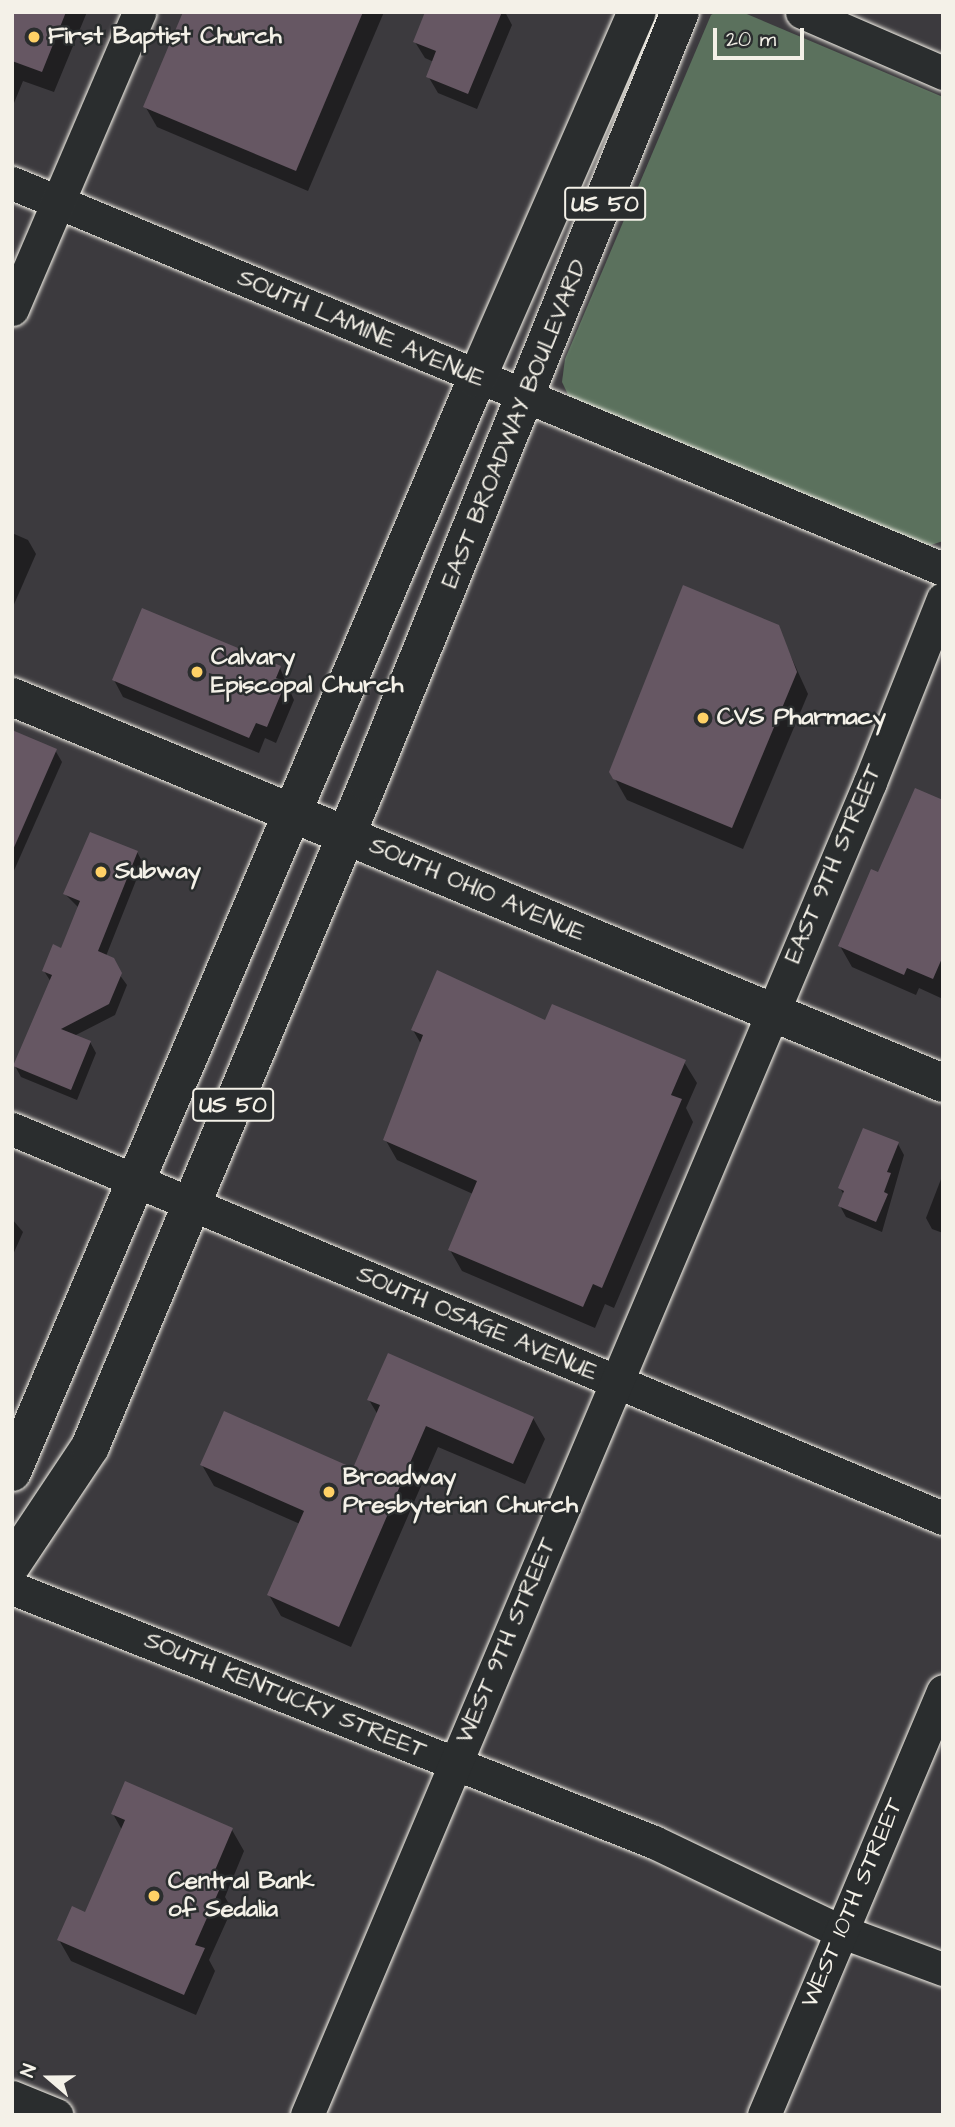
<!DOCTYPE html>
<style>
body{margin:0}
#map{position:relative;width:955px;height:2127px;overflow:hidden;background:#3c3a3e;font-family:"Architects Daughter",sans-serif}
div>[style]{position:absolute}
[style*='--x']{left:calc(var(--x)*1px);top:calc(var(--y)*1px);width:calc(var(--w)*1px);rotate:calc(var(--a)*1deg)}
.green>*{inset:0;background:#5b715d}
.shadow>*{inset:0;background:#0007}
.building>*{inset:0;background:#665763}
.roads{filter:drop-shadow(0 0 2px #f4f1e8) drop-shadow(0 0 2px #f4f1e8)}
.minor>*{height:33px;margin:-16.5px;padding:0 16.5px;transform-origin:16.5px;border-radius:16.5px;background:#2a2d2e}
.secondary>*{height:38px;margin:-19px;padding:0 19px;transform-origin:19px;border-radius:19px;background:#2a2d2e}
.trunk>*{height:38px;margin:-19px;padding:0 19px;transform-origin:19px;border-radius:19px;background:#2a2d2e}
.dots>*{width:19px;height:19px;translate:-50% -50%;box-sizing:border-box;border:4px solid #2a2d2e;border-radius:50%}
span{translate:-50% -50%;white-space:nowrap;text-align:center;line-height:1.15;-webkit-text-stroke:5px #2a2d2e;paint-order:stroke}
.shield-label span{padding:2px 5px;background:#2a2d2e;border:2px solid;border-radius:5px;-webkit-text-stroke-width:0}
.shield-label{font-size:23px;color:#f4f1e8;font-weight:700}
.poi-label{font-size:24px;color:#f4f1e8;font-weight:700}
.left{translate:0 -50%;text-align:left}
.street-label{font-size:24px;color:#f4f1e8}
.frame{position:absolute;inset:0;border:14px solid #f4f1e8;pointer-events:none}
.north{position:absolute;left:14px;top:2043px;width:70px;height:70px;-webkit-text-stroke:5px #2a2d2e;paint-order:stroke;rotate:290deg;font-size:19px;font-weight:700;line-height:28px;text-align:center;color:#f4f1e8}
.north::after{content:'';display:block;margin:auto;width:24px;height:32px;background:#f4f1e8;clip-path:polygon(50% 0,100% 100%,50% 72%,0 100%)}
.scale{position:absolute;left:713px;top:28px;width:91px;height:32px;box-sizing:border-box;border:4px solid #f4f1e8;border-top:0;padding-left:9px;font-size:21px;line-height:24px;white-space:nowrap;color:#f4f1e8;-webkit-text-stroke:5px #2a2d2e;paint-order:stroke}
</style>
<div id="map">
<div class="green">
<i style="clip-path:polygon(716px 12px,742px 12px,943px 97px,943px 541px,928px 546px,571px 401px,562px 382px,565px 359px,711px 15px)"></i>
</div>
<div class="shadow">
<i style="clip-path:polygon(12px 12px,87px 12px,54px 92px,23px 81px,12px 108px)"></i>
<i style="clip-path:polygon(185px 12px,384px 12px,308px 191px,157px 127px,145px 106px)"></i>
<i style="clip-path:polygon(427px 12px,505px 12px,512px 25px,477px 109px,438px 93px,428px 76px,434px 62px,425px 58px,415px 42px)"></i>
<i style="clip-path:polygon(12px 533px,28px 540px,36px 554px,12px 609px)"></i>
<i style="clip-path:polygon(777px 626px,808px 694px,743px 849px,627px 800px,611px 772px)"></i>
<i style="clip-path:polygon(280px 668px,294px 700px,276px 743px,265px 738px,259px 753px,123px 697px,114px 680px)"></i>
<i style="clip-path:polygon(12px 732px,55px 750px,62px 762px,12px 875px)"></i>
<i style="clip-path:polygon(943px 802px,943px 999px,919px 988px,916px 995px,852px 967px,840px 946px,879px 874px)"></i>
<i style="clip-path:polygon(137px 852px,143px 863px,106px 956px,127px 985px,115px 1015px,74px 1036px,90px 1042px,96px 1053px,77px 1100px,21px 1077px,15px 1066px,51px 982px,44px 971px,62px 950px,79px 908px,65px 894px)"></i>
<i style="clip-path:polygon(546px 1022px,684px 1062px,697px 1083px,686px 1108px,693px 1122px,614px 1308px,605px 1304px,595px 1328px,462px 1271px,450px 1250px,473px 1194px,397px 1160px,385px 1139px,421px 1044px,413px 1030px)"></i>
<i style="clip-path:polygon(898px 1144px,904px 1155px,882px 1232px,846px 1217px,840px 1206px,844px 1195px,840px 1188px)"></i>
<i style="clip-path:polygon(943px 1174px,943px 1233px,932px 1229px,926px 1218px)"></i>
<i style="clip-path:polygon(12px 1219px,23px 1232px,12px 1257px)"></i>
<i style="clip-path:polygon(369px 1400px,533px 1418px,545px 1439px,525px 1484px,438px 1447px,351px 1647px,281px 1616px,269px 1595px,300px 1524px,214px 1486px,202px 1465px,354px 1470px,378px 1415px)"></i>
<i style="clip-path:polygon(113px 1814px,232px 1830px,244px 1851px,225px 1897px,232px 1909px,209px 1960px,215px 1971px,196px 2015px,71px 1961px,59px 1940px,86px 1915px,122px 1830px)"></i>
</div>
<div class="building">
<i style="clip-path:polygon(12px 12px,66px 12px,42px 72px,12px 61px)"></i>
<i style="clip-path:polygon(183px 12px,363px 12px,296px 171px,143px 107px)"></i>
<i style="clip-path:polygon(425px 12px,502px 12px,468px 94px,426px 77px,436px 51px,413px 42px)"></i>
<i style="clip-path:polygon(683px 585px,779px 625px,797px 672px,732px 828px,613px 779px,609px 772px)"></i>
<i style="clip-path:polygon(142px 608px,281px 666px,276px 678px,286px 682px,267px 727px,256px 723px,249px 738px,112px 680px)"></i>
<i style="clip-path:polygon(12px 730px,57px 749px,12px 852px)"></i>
<i style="clip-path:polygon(915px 788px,943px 800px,943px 956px,933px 979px,907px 968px,904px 975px,838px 946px,871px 869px,878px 872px)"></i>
<i style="clip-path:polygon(90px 832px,138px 851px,98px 951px,114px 958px,122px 973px,109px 1004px,61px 1029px,91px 1041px,71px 1090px,13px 1066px,52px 975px,42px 971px,53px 944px,61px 948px,80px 901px,63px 894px)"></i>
<i style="clip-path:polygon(437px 970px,545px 1020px,552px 1004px,686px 1060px,671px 1095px,682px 1099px,602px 1288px,593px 1284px,583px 1307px,448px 1250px,477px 1181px,383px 1140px,423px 1035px,411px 1030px)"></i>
<i style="clip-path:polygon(863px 1128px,899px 1142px,887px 1172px,891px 1173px,884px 1192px,888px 1194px,876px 1222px,838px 1206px,844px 1191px,838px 1188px)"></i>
<i style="clip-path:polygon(388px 1353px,534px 1417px,513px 1464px,426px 1426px,339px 1627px,267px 1595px,304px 1511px,200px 1465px,224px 1411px,353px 1468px,380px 1405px,367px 1400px)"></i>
<i style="clip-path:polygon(125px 1781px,233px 1828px,210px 1882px,221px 1886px,195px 1945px,205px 1948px,184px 1995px,57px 1940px,72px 1906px,85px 1912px,125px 1820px,111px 1814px)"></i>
</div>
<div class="roads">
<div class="minor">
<i style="--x:802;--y:12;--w:154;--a:23.4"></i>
<i style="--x:12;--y:183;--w:1008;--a:22.52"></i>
<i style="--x:12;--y:309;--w:323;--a:-66.8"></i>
<i style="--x:12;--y:1129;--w:1009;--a:22.68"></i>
<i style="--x:12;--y:1588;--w:690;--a:21.59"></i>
<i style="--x:654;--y:1842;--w:206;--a:25.6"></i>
<i style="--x:840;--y:1931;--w:110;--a:20.3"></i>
<i style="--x:12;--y:2097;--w:48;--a:22.2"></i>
<i style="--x:307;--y:2115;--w:1447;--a:-67.1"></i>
<i style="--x:870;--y:782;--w:197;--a:-68.3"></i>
<i style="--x:764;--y:2115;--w:460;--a:-67.1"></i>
</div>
<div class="secondary">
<i style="--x:12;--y:697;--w:1008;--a:22.52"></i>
</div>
<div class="trunk">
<i style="--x:12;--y:1472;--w:1189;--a:-66.97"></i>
<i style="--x:477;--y:378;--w:399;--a:-66.4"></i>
<i style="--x:12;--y:1564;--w:141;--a:-56.3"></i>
<i style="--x:90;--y:1447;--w:720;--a:-67.28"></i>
<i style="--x:368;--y:783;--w:832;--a:-67.97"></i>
</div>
</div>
<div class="dots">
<i style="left:34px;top:37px;background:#ffd166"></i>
<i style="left:197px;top:672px;background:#ffd166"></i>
<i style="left:703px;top:718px;background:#ffd166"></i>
<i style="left:101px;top:872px;background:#ffd166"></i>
<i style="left:329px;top:1492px;background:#ffd166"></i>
<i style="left:154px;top:1896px;background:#ffd166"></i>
</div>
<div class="shield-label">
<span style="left:605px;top:204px">US 50</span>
<span style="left:233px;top:1105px">US 50</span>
</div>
<div class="poi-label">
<span class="left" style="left:48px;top:37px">First Baptist Church</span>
<span class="left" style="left:211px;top:672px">Calvary<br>Episcopal Church</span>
<span class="left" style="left:717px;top:718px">CVS Pharmacy</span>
<span class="left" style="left:115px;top:872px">Subway</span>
<span class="left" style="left:343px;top:1492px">Broadway<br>Presbyterian Church</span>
<span class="left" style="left:168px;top:1896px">Central Bank<br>of Sedalia</span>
</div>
<div class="street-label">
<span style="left:361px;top:329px;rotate:23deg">SOUTH LAMINE AVENUE</span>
<span style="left:515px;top:424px;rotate:-68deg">EAST BROADWAY BOULEVARD</span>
<span style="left:834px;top:864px;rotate:-67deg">EAST 9TH STREET</span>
<span style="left:477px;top:890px;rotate:23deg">SOUTH OHIO AVENUE</span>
<span style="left:477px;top:1324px;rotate:23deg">SOUTH OSAGE AVENUE</span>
<span style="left:507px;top:1641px;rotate:-67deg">WEST 9TH STREET</span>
<span style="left:285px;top:1696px;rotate:22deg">SOUTH KENTUCKY STREET</span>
<span style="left:853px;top:1903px;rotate:-67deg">WEST 10TH STREET</span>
</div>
<div class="frame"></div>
<div class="north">N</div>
<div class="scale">20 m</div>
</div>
